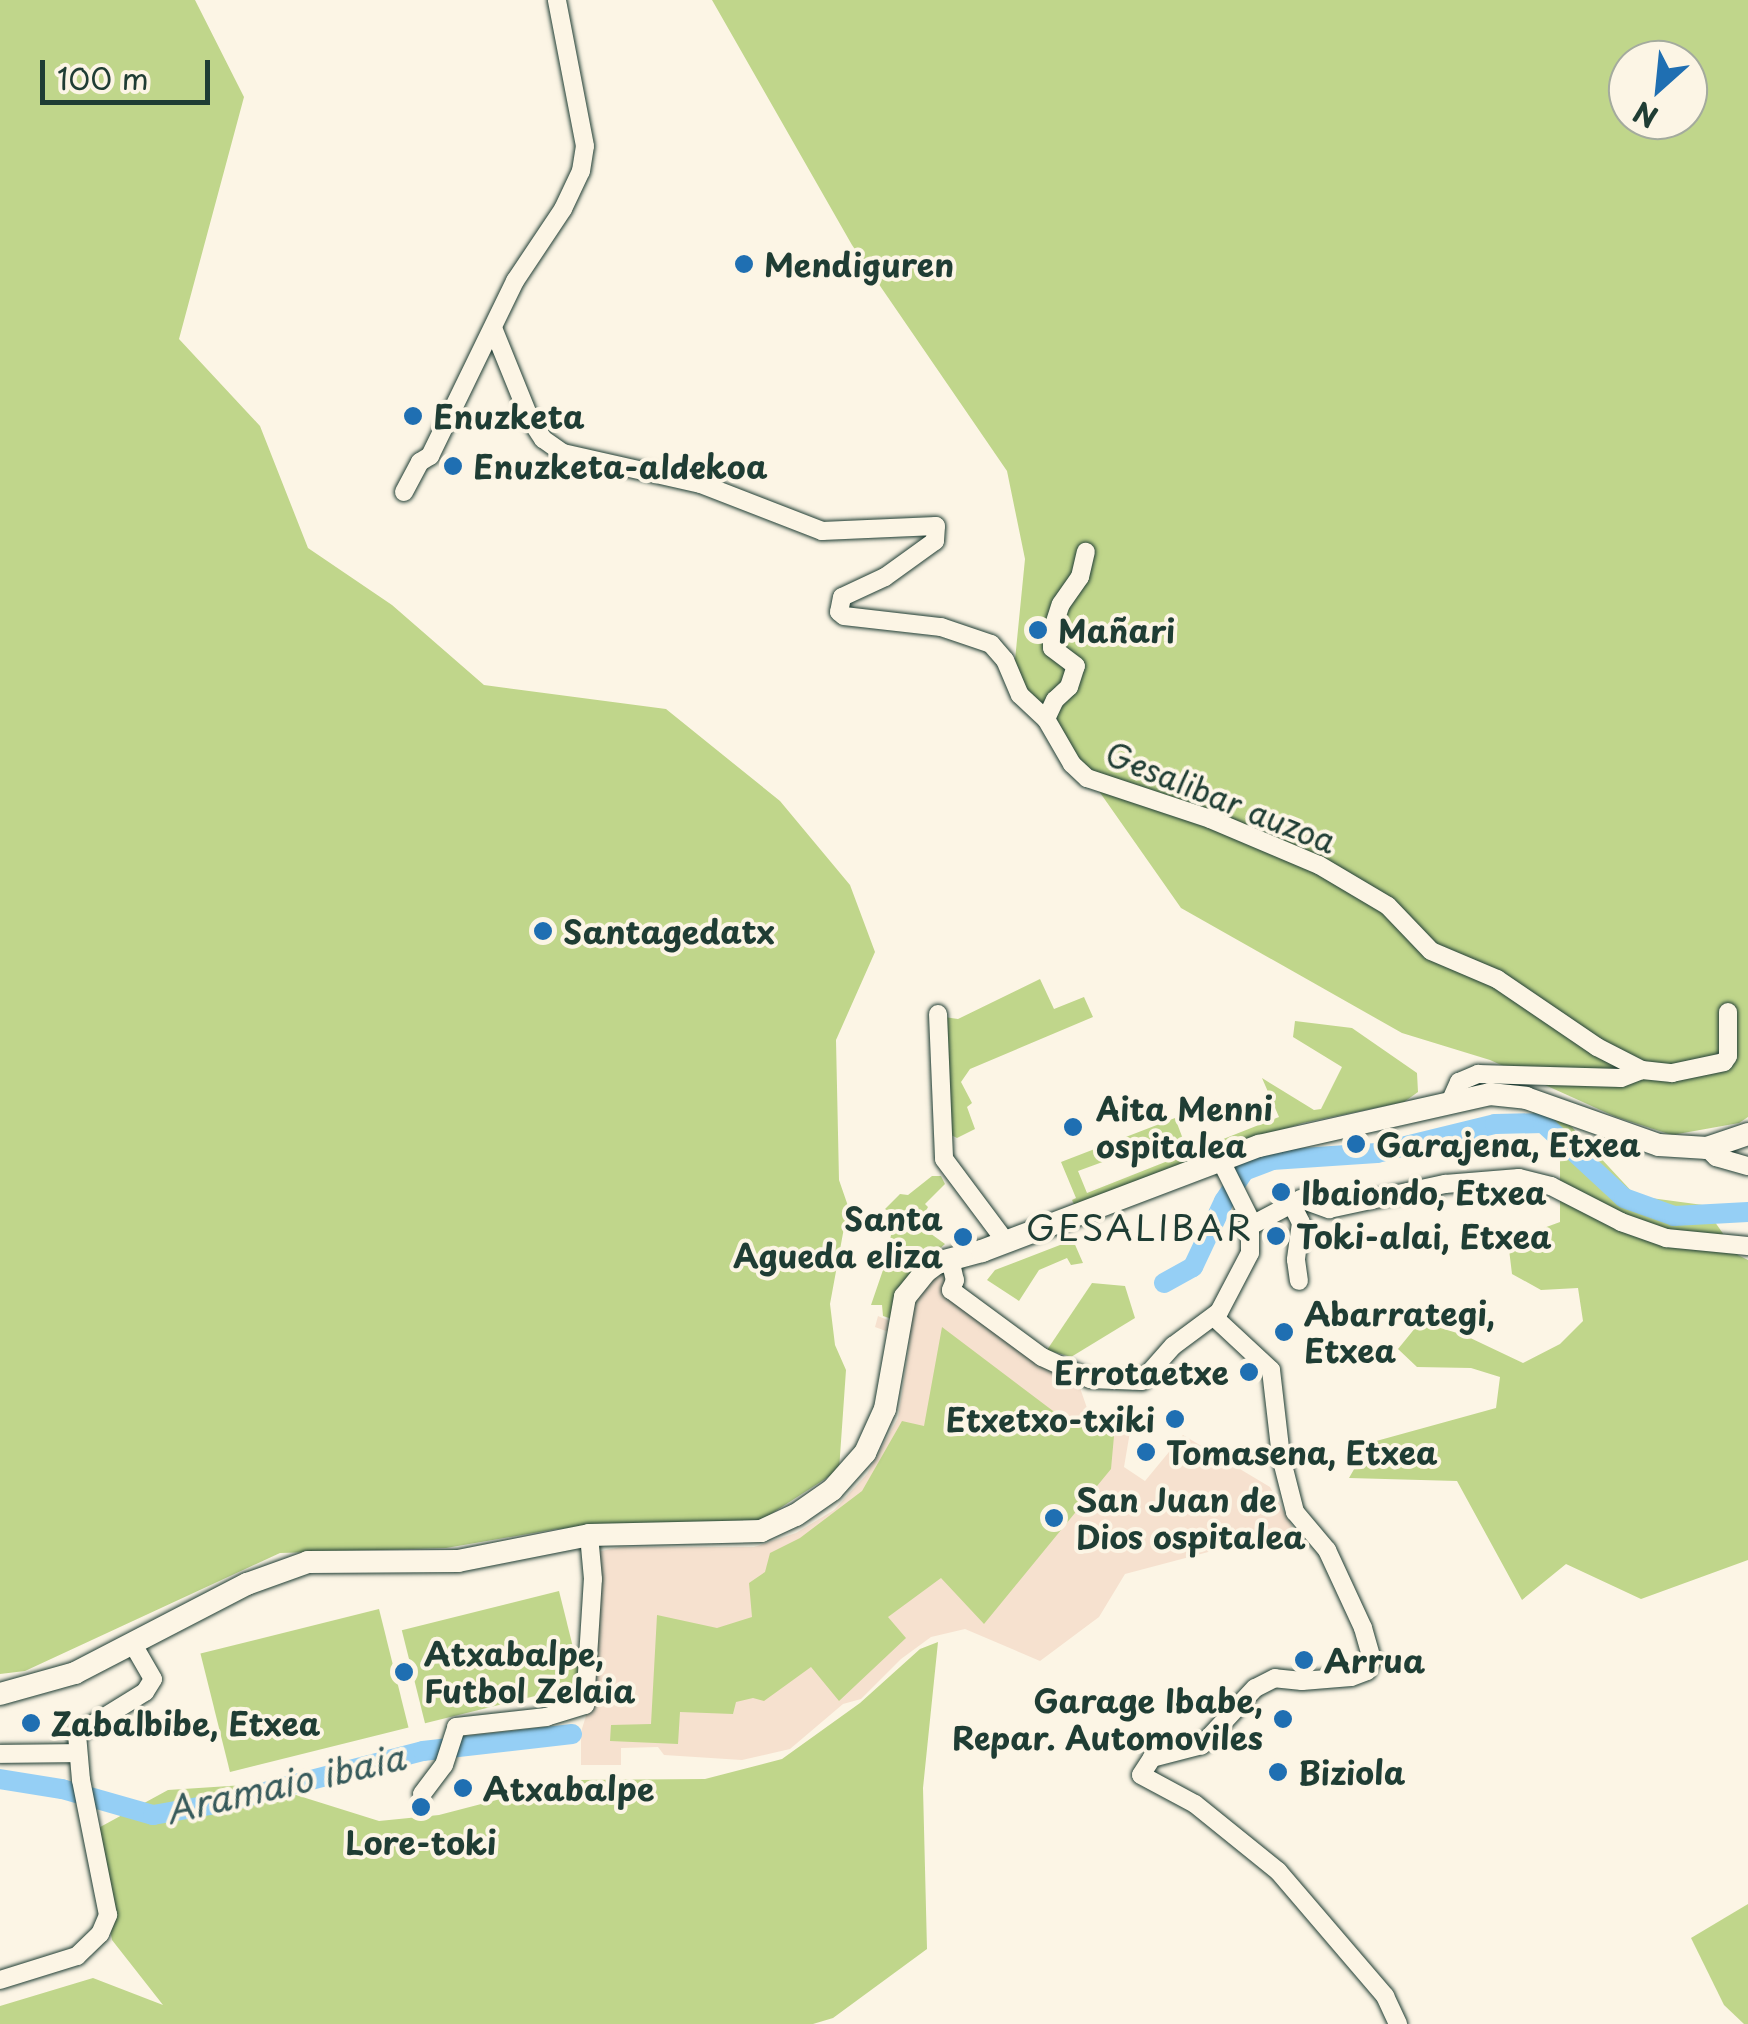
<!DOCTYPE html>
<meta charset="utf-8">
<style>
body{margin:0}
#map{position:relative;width:1748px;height:2024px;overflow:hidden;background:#fcf5e5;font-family:"Playpen Sans",sans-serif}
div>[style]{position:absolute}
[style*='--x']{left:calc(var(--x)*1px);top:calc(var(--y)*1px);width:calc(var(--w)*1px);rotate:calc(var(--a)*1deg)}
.built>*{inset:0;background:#f6e1cf}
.green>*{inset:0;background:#c0d68b;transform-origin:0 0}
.river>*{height:20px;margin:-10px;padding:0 10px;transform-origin:10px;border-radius:10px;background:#95cff5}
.roads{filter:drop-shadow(0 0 2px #1f3d34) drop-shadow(0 0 2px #1f3d34)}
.minor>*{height:18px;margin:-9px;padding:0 9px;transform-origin:9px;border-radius:9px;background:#fcf5e5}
.major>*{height:22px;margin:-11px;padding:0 11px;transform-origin:11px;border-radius:11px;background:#fcf5e5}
.dots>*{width:28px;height:28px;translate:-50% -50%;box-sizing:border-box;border:5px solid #fcf5e5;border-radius:50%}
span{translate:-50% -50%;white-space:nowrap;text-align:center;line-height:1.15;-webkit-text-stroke:8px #fcf5e5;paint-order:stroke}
.poi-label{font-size:32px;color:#1f3d34;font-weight:700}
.left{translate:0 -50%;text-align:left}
.right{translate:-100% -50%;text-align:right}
.street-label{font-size:32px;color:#1f3d34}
.neighbourhood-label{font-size:35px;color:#1f3d34;letter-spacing:2.5px}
.water-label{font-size:35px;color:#375a5b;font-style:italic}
.north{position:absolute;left:1608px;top:40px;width:100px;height:100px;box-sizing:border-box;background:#fcf5e5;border:2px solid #a4ab9e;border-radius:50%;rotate:207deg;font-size:28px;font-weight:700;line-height:40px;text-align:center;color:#1f3d34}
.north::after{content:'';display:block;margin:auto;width:35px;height:45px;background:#1f6fb2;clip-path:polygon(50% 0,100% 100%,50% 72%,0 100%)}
.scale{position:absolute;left:40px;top:60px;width:170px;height:45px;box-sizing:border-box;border:5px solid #1f3d34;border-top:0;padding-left:12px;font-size:30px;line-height:35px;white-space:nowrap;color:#1f3d34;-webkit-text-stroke:8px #fcf5e5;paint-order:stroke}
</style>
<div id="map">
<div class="built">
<i style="clip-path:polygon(938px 1268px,953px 1279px,945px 1289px,1078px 1382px,1088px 1411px,1132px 1420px,1124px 1467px,1145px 1481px,1183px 1435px,1270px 1487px,1292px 1526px,1287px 1540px,1212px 1551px,1125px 1574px,1099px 1617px,1040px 1661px,965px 1629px,931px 1637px,901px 1659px,861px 1699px,843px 1704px,790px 1749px,742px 1760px,664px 1755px,658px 1747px,621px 1748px,621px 1765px,581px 1765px,581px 1732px,592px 1696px,596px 1552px,621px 1547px,754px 1547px,796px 1533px,834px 1510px,867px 1474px,898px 1418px,910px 1340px,875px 1327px,878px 1316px,890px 1321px)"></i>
</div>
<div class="green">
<i style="clip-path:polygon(0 0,195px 0,244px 97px,179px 339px,260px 426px,308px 548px,392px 605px,484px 685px,666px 709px,780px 801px,850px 885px,875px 952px,836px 1040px,839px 1180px,848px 1206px,830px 1304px,835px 1345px,846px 1370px,839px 1470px,760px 1521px,557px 1529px,446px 1548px,280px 1553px,25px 1671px,0 1674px)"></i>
<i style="clip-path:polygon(evenodd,712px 0,1748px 0,1748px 1117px,1739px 1123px,1672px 1135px,1616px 1117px,1490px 1060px,1402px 1033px,1181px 908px,1014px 670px,1025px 559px,1007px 471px,852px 245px,712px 0,1628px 60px,1688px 60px,1688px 120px,1628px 120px,1628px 60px)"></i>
<i style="clip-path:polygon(1040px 979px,1054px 1009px,1084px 997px,1093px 1017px,970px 1069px,961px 1082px,972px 1103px,967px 1107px,975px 1129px,957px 1138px,947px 1133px,944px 1017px,958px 1019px)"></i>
<i style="clip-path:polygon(1295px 1021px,1352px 1028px,1417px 1073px,1418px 1092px,1404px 1102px,1303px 1123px,1201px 1156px,1075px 1206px,1072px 1200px,1076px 1198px,1061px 1162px,1175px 1118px,1186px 1147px,1174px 1153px,1168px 1138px,1078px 1171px,1087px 1193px,1279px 1117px,1262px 1078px,1314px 1110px,1321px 1109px,1342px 1067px,1293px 1037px)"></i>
<i style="clip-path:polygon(1532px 1111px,1569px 1124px,1636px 1196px,1703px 1205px,1738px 1255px,1748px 1260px,1748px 1560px,1641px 1599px,1566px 1564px,1522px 1600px,1457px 1481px,1349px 1478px,1369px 1443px,1496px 1408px,1500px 1377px,1471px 1368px,1417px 1367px,1398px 1349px,1420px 1322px,1464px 1335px,1523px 1363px,1560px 1344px,1583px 1321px,1578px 1288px,1541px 1290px,1512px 1274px,1508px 1241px,1560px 1222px,1560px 1160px)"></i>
<i style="clip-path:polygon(932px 1176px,941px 1176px,945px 1184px,925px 1204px,928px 1207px,922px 1218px,927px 1231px,945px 1244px,909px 1275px,892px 1319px,883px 1316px,882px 1305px,871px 1305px,883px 1270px,895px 1260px,888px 1250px,895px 1215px,885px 1209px,900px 1194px,908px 1195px)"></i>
<i style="clip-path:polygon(1073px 1240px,1083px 1263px,1071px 1265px,1067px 1258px,1039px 1270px,1019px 1301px,987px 1280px,995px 1270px)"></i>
<i style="clip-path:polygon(1092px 1283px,1125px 1286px,1135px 1318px,1071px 1357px,1047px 1350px)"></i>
<i style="clip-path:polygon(942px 1327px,1069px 1423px,1110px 1429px,1114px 1436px,1111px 1469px,984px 1624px,941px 1578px,888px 1617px,906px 1638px,839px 1701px,811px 1667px,764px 1701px,753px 1698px,736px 1702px,733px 1714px,680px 1712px,678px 1744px,610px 1741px,611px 1725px,651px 1724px,657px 1615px,717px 1628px,752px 1617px,749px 1583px,765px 1572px,770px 1553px,800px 1538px,862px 1491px,902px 1421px,924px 1426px)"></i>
<i style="left:559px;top:1591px;width:96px;height:162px;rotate:76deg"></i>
<i style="left:379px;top:1609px;width:122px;height:184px;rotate:76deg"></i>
<i style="clip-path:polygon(938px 1642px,923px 1788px,927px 1949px,833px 2018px,813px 2024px,0 2024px,0 2006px,93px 1978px,163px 2005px,112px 1940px,91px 1832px,168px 1790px,261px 1784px,379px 1821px,439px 1815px,573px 1780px,705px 1779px,782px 1759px,860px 1703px,920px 1649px)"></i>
<i style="clip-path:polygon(1748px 1904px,1748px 2024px,1744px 2024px,1724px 2005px,1691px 1938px)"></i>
</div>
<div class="river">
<i style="--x:1164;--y:1283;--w:33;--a:-29"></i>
<i style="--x:1193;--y:1267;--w:73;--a:-64.8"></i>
<i style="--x:1224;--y:1201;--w:36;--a:-56"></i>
<i style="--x:1244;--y:1171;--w:30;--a:-21"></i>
<i style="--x:1272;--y:1160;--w:105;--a:-3.8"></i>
<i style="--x:1377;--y:1153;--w:122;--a:-13.8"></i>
<i style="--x:1495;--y:1124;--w:48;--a:-1.2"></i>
<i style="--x:1543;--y:1123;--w:110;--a:42.8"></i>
<i style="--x:1624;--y:1198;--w:53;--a:19.8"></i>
<i style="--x:1674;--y:1216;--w:74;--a:-3.1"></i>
<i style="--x:0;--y:1779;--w:63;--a:9.2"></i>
<i style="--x:62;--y:1789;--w:95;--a:15.9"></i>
<i style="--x:153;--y:1815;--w:70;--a:-9.9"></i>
<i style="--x:222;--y:1803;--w:208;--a:-14.5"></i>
<i style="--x:423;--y:1751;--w:150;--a:-6.5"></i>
</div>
<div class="roads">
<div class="minor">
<i style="--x:493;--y:328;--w:98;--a:67.9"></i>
<i style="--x:530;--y:419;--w:24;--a:57"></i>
<i style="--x:543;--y:439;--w:24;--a:35"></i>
<i style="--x:563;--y:453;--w:141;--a:12.7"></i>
<i style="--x:701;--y:484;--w:130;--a:21.2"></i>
<i style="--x:822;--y:531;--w:114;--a:-2.5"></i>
<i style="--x:936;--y:526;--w:15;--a:94"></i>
<i style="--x:935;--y:541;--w:62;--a:144.2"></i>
<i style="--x:885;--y:577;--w:47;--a:155.1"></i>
<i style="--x:842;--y:597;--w:15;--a:101"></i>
<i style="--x:839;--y:612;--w:6;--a:39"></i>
<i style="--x:844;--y:616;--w:98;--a:6.5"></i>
<i style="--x:941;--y:627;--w:53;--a:18.8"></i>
<i style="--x:991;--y:644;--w:21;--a:49"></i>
<i style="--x:1005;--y:660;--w:38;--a:67"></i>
<i style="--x:1020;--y:695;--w:35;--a:43"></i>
<i style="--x:1046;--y:719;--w:52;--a:60"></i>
<i style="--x:1072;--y:764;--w:21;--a:43"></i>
<i style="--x:1087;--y:778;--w:130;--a:18.4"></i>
<i style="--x:1210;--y:819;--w:118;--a:22.9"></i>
<i style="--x:1319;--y:865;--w:80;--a:30.7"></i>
<i style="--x:1388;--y:906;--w:62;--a:46.3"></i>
<i style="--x:1431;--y:951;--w:72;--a:23"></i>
<i style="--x:1497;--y:979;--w:121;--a:34.2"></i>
<i style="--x:1597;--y:1047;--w:51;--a:27.1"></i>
<i style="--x:1642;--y:1070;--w:30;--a:6"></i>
<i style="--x:1672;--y:1073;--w:53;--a:-11.9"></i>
<i style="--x:1724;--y:1062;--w:7;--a:-56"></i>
<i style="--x:1728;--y:1056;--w:44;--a:-90"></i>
<i style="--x:404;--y:492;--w:34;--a:-62"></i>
<i style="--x:420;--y:462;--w:12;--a:-31"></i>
<i style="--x:430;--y:456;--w:195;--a:-64.1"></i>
<i style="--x:515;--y:281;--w:87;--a:-56.3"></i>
<i style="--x:563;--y:209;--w:42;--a:-64.7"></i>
<i style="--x:581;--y:171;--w:25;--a:-81"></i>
<i style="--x:585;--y:146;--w:149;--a:-100.9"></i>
<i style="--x:1046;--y:719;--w:21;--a:-65"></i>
<i style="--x:1055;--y:700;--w:19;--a:-43"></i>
<i style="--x:1069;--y:687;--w:22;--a:-72"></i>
<i style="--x:1076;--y:666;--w:30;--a:-143"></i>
<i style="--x:1052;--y:648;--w:17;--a:-90"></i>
<i style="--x:1052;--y:631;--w:28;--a:-72"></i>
<i style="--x:1061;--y:604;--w:33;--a:-55"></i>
<i style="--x:1080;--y:577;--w:26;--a:-77"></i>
<i style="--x:938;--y:1014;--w:145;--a:87.6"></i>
<i style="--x:944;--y:1159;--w:104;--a:53.2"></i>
<i style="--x:1451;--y:1100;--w:20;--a:-66"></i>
<i style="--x:1459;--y:1082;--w:21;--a:-23"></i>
<i style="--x:1478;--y:1074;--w:143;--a:1.6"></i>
<i style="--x:1621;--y:1078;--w:22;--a:-21"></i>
<i style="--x:1707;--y:1148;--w:13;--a:45"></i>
<i style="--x:1716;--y:1157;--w:33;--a:16"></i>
<i style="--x:1291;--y:1203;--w:22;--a:63"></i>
<i style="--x:1301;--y:1223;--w:37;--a:98"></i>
<i style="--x:1296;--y:1260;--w:21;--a:82"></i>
<i style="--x:1252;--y:1225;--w:55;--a:-28"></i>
<i style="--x:1301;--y:1199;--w:30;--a:20"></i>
<i style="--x:1329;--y:1209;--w:119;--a:-12.2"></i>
<i style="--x:1445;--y:1184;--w:74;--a:-4.6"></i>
<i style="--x:1519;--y:1178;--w:33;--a:14"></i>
<i style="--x:1551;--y:1186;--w:79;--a:27.2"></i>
<i style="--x:1621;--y:1222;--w:48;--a:19.6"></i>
<i style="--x:1666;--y:1238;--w:82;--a:5.6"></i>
<i style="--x:950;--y:1259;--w:22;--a:77"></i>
<i style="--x:955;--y:1280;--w:11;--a:112"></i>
<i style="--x:951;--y:1290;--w:113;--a:36.4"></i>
<i style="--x:1042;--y:1357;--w:53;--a:24.6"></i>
<i style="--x:1090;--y:1379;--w:52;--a:2.2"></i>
<i style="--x:1142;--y:1381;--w:47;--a:-48.5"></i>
<i style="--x:1173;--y:1346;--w:57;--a:-36.5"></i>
<i style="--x:1219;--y:1312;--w:67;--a:-62.3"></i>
<i style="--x:1250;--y:1253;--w:34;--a:-90"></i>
<i style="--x:1250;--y:1219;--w:67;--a:-116.6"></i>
<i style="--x:1214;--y:1317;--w:78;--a:42.9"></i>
<i style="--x:1271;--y:1370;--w:88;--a:83.4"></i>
<i style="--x:1281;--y:1457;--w:57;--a:75.7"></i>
<i style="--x:1295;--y:1512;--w:50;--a:49.9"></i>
<i style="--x:1327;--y:1550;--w:86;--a:65.2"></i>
<i style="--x:1363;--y:1628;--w:32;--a:74"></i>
<i style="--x:1372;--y:1659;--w:13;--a:113"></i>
<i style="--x:1367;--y:1671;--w:17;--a:159"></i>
<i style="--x:1351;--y:1677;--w:49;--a:175.3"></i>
<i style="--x:1302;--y:1681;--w:27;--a:-174"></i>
<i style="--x:1275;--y:1678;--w:22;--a:153"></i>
<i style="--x:1255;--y:1688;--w:78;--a:132.9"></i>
<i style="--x:1202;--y:1745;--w:52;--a:165.4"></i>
<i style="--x:1152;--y:1758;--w:20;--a:123"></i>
<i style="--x:1141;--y:1775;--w:61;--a:28.2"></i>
<i style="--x:1195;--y:1804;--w:107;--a:38.9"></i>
<i style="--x:1278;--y:1871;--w:165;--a:49.4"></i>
<i style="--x:1385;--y:1996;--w:31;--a:65"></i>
<i style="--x:0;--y:1754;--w:77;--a:-0.7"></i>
<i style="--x:422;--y:1794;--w:36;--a:-53"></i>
<i style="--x:444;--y:1765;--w:40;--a:-72"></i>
<i style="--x:456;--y:1727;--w:91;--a:-6.3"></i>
<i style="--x:546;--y:1717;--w:41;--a:-17.1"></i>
<i style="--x:585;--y:1705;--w:126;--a:-86.4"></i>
<i style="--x:593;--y:1579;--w:44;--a:-95.2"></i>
<i style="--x:0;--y:1980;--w:81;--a:-17.3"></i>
<i style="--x:77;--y:1956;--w:32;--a:-44"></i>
<i style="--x:100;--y:1934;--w:21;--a:-67"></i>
<i style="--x:108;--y:1915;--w:138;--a:-101.3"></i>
<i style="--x:81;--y:1780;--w:46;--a:-95"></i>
<i style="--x:77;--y:1734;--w:80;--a:-31.7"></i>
<i style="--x:145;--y:1692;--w:15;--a:-58"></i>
<i style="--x:153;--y:1679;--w:39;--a:-120"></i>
</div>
<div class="major">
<i style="--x:0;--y:1694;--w:78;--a:-15.6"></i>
<i style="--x:75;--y:1673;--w:194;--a:-27.4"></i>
<i style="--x:247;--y:1584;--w:65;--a:-19.8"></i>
<i style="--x:308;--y:1562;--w:150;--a:-0.4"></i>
<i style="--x:458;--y:1561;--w:134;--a:-11.2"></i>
<i style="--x:589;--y:1535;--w:172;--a:-1.3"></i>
<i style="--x:761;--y:1531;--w:38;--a:-25"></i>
<i style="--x:796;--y:1515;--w:44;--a:-34.8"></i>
<i style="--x:832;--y:1490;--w:50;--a:-48.3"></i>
<i style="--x:865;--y:1453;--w:48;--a:-65.6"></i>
<i style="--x:885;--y:1409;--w:114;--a:-79.9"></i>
<i style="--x:905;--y:1297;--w:32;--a:-51"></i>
<i style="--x:925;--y:1272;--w:15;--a:-37"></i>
<i style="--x:937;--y:1263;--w:47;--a:-14.9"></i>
<i style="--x:982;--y:1251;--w:296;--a:-20.8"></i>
<i style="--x:1259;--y:1146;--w:237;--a:-12.7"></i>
<i style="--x:1490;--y:1094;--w:36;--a:6"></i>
<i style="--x:1526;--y:1098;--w:141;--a:19.5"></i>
<i style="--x:1659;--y:1145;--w:48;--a:3.6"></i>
<i style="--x:1707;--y:1148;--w:43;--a:-18.9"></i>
</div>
</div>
<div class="dots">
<i style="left:744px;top:264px;background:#1f6fb2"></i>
<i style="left:413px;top:416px;background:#1f6fb2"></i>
<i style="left:453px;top:466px;background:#1f6fb2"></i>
<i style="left:1038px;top:630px;background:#1f6fb2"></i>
<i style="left:543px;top:931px;background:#1f6fb2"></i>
<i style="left:1073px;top:1127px;background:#1f6fb2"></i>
<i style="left:1356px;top:1144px;background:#1f6fb2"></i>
<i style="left:1281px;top:1192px;background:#1f6fb2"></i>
<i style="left:1276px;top:1236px;background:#1f6fb2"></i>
<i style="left:963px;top:1237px;background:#1f6fb2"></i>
<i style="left:1284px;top:1332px;background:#1f6fb2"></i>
<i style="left:1249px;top:1372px;background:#1f6fb2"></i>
<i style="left:1175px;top:1419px;background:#1f6fb2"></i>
<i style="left:1146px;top:1452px;background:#1f6fb2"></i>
<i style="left:1054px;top:1518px;background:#1f6fb2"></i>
<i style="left:1304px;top:1660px;background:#1f6fb2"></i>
<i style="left:404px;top:1672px;background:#1f6fb2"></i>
<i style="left:1283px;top:1719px;background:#1f6fb2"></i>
<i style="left:31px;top:1723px;background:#1f6fb2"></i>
<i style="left:1278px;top:1772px;background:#1f6fb2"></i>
<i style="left:463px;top:1788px;background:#1f6fb2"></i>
<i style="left:421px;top:1807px;background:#1f6fb2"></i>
</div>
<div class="poi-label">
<span class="left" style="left:764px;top:264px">Mendiguren</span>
<span class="left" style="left:433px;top:416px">Enuzketa</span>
<span class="left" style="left:473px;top:466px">Enuzketa-aldekoa</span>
<span class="left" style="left:1058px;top:630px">Mañari</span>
<span class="left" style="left:563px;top:931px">Santagedatx</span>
<span class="left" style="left:1096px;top:1127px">Aita Menni<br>ospitalea</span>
<span class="left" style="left:1376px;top:1144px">Garajena, Etxea</span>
<span class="left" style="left:1301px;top:1192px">Ibaiondo, Etxea</span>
<span class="right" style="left:943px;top:1237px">Santa<br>Agueda eliza</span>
<span class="left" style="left:1296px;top:1236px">Toki-alai, Etxea</span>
<span class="left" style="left:1304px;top:1332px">Abarrategi,<br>Etxea</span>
<span class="right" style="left:1229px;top:1372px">Errotaetxe</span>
<span class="right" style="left:1155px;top:1419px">Etxetxo-txiki</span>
<span class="left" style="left:1166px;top:1452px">Tomasena, Etxea</span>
<span class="left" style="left:1076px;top:1518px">San Juan de<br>Dios ospitalea</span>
<span class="left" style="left:424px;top:1672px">Atxabalpe,<br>Futbol Zelaia</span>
<span class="left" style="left:1324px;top:1660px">Arrua</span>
<span class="right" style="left:1263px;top:1719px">Garage Ibabe,<br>Repar. Automoviles</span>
<span class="left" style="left:51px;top:1723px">Zabalbibe, Etxea</span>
<span class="left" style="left:1298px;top:1772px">Biziola</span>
<span class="left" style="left:483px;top:1788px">Atxabalpe</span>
<span style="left:421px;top:1842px">Lore-toki</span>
</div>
<div class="street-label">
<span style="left:1221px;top:797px;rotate:22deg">Gesalibar auzoa</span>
</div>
<div class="neighbourhood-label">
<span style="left:1140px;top:1227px">GESALIBAR</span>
</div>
<div class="water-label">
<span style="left:285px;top:1783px;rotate:-13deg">Aramaio ibaia</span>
</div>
<div class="north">N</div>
<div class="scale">100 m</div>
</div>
